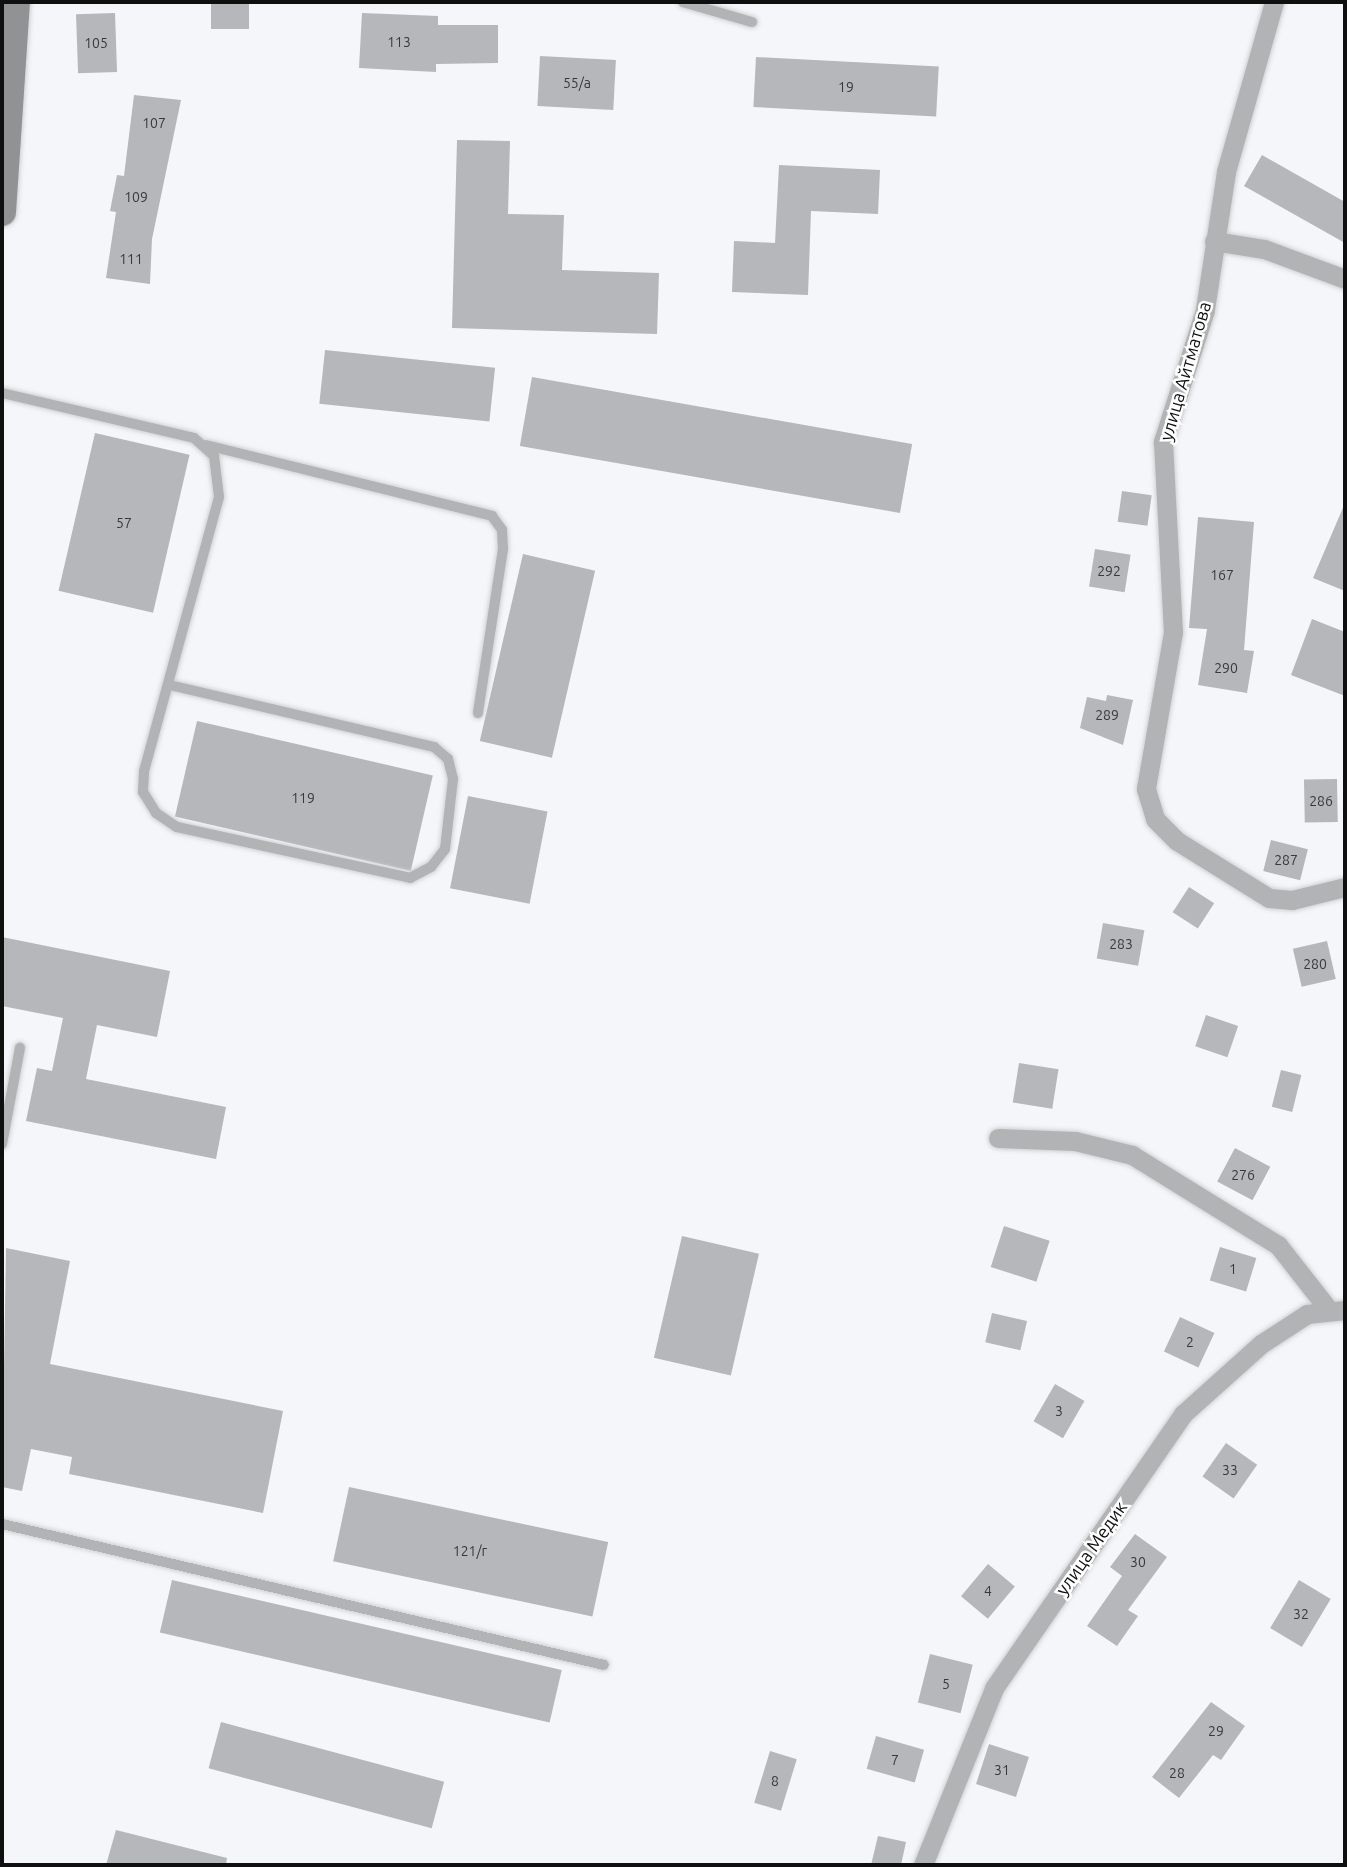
<!DOCTYPE html>
<meta charset="utf-8">
<style>
body{margin:0}
#map{position:relative;width:1347px;height:1867px;overflow:hidden;background:#f5f6f9;font-family:Ubuntu,sans-serif}
div>[style]{position:absolute}
[style*='--x']{left:calc(var(--x)*1px);top:calc(var(--y)*1px);width:calc(var(--w)*1px);rotate:calc(var(--a)*1deg)}
.building>*{inset:0;background:#b6b7ba;transform-origin:0 0}
.roads{filter:drop-shadow(0 0 2px #d0d1d4) drop-shadow(0 0 2px #d0d1d4)}
.lane>*{height:10px;margin:-5px;padding:0 5px;transform-origin:5px;border-radius:5px;background:#b2b3b4}
.street>*{height:19px;margin:-9.5px;padding:0 9.5px;transform-origin:9.5px;border-radius:9.5px;background:#b2b3b4}
.secondary>*{height:28px;margin:-14px;padding:0 14px;transform-origin:14px;border-radius:14px;background:#919294}
span{translate:-50% -50%;white-space:nowrap;text-align:center;line-height:1.15;-webkit-text-stroke:5px #fff;paint-order:stroke}
.number-label{font-size:14px;color:#39393a}
.number-label span{-webkit-text-stroke-width:0}
.street-label{font-size:18px;color:#0f0f10}
.frame{position:absolute;inset:0;border:4px solid #0f0f10;pointer-events:none}
</style>
<div id="map">
<div class="building">
<i style="left:211px;top:2px;width:38px;height:27px"></i>
<i style="left:115px;top:13px;width:59px;height:39px;rotate:88deg"></i>
<i style="clip-path:polygon(362px 13px,438px 16px,438px 25px,498px 25px,498px 63px,436px 64px,436px 72px,359px 68px)"></i>
<i style="left:540px;top:56px;width:76px;height:50px;rotate:3deg"></i>
<i style="left:756px;top:57px;width:183px;height:50px;rotate:3deg"></i>
<i style="clip-path:polygon(134px 95px,181px 100px,152px 239px,150px 284px,106px 278px,116px 212px,110px 211px,117px 175px,124px 176px)"></i>
<i style="clip-path:polygon(457px 140px,510px 141px,508px 214px,564px 215px,562px 270px,659px 273px,657px 334px,452px 328px)"></i>
<i style="clip-path:polygon(1262px 155px,1345px 202px,1345px 243px,1244px 186px)"></i>
<i style="clip-path:polygon(779px 165px,880px 170px,878px 214px,811px 211px,808px 295px,732px 292px,734px 241px,775px 243px)"></i>
<i style="left:325px;top:350px;width:171px;height:54px;rotate:6deg"></i>
<i style="left:532px;top:377px;width:386px;height:70px;rotate:10deg"></i>
<i style="left:95px;top:433px;width:97px;height:162px;rotate:13deg"></i>
<i style="left:1122px;top:491px;width:30px;height:31px;rotate:8deg"></i>
<i style="clip-path:polygon(1345px 503px,1345px 591px,1313px 578px)"></i>
<i style="clip-path:polygon(1198px 517px,1254px 522px,1244px 650px,1254px 651px,1247px 693px,1198px 685px,1207px 629px,1189px 628px)"></i>
<i style="left:1095px;top:549px;width:36px;height:38px;rotate:9deg"></i>
<i style="left:523px;top:554px;width:74px;height:192px;rotate:13deg"></i>
<i style="clip-path:polygon(1312px 619px,1345px 632px,1345px 696px,1291px 675px)"></i>
<i style="clip-path:polygon(1107px 695px,1133px 700px,1123px 745px,1080px 728px,1087px 697px,1106px 701px)"></i>
<i style="left:197px;top:721px;width:242px;height:98px;rotate:13deg"></i>
<i style="left:1337px;top:779px;width:43px;height:33px;rotate:89deg"></i>
<i style="left:468px;top:796px;width:81px;height:94px;rotate:11deg"></i>
<i style="left:1271px;top:840px;width:38px;height:32px;rotate:14deg"></i>
<i style="left:1189px;top:887px;width:30px;height:30px;rotate:33deg"></i>
<i style="left:1103px;top:923px;width:42px;height:36px;rotate:10deg"></i>
<i style="clip-path:polygon(2px 937px,170px 971px,157px 1037px,97px 1025px,86px 1079px,226px 1107px,216px 1159px,26px 1121px,37px 1068px,52px 1071px,63px 1018px,2px 1006px)"></i>
<i style="left:1327px;top:941px;width:39px;height:35px;rotate:77deg"></i>
<i style="left:1206px;top:1015px;width:34px;height:33px;rotate:19deg"></i>
<i style="left:1019px;top:1063px;width:40px;height:40px;rotate:9deg"></i>
<i style="left:1281px;top:1070px;width:21px;height:38px;rotate:14deg"></i>
<i style="left:1235px;top:1148px;width:40px;height:38px;rotate:28deg"></i>
<i style="left:1004px;top:1226px;width:48px;height:43px;rotate:18deg"></i>
<i style="left:682px;top:1236px;width:79px;height:125px;rotate:13deg"></i>
<i style="left:1220px;top:1247px;width:38px;height:35px;rotate:17deg"></i>
<i style="clip-path:polygon(6px 1248px,70px 1261px,50px 1364px,283px 1411px,263px 1513px,69px 1474px,72px 1457px,31px 1449px,22px 1491px,2px 1487px)"></i>
<i style="left:992px;top:1313px;width:36px;height:30px;rotate:13deg"></i>
<i style="left:1180px;top:1317px;width:38px;height:38px;rotate:25deg"></i>
<i style="left:1055px;top:1384px;width:34px;height:43px;rotate:30deg"></i>
<i style="left:1226px;top:1443px;width:38px;height:41px;rotate:35deg"></i>
<i style="left:349px;top:1487px;width:265px;height:76px;rotate:12deg"></i>
<i style="clip-path:polygon(1135px 1534px,1167px 1557px,1128px 1610px,1138px 1616px,1117px 1646px,1087px 1626px,1122px 1576px,1110px 1567px)"></i>
<i style="left:988px;top:1564px;width:35px;height:42px;rotate:40deg"></i>
<i style="left:172px;top:1580px;width:400px;height:54px;rotate:13deg"></i>
<i style="left:1299px;top:1580px;width:37px;height:56px;rotate:31deg"></i>
<i style="left:930px;top:1654px;width:44px;height:50px;rotate:14deg"></i>
<i style="clip-path:polygon(1211px 1702px,1245px 1726px,1221px 1760px,1213px 1755px,1179px 1798px,1152px 1777px)"></i>
<i style="left:221px;top:1722px;width:231px;height:48px;rotate:15deg"></i>
<i style="left:876px;top:1736px;width:50px;height:34px;rotate:16deg"></i>
<i style="left:989px;top:1744px;width:42px;height:42px;rotate:18deg"></i>
<i style="left:770px;top:1751px;width:28px;height:54px;rotate:17deg"></i>
<i style="clip-path:polygon(116px 1830px,227px 1858px,226px 1865px,106px 1865px)"></i>
<i style="clip-path:polygon(878px 1836px,906px 1842px,901px 1865px,871px 1865px)"></i>
</div>
<div class="roads">
<div class="lane">
<i style="--x:683;--y:2;--w:72;--a:16.2"></i>
<i style="--x:2;--y:393;--w:197;--a:13.2"></i>
<i style="--x:194;--y:438;--w:27;--a:42"></i>
<i style="--x:214;--y:456;--w:41;--a:83"></i>
<i style="--x:219;--y:497;--w:285;--a:105.3"></i>
<i style="--x:144;--y:772;--w:20;--a:93"></i>
<i style="--x:143;--y:792;--w:25;--a:58"></i>
<i style="--x:156;--y:813;--w:25;--a:34"></i>
<i style="--x:177;--y:827;--w:239;--a:12.3"></i>
<i style="--x:410;--y:878;--w:24;--a:-28"></i>
<i style="--x:431;--y:867;--w:23;--a:-52"></i>
<i style="--x:445;--y:849;--w:70;--a:-83.5"></i>
<i style="--x:453;--y:779;--w:21;--a:-104"></i>
<i style="--x:448;--y:759;--w:18;--a:-139"></i>
<i style="--x:434;--y:747;--w:272;--a:-166.8"></i>
<i style="--x:206;--y:445;--w:295;--a:13.9"></i>
<i style="--x:492;--y:516;--w:17;--a:54"></i>
<i style="--x:502;--y:530;--w:19;--a:87"></i>
<i style="--x:503;--y:549;--w:166;--a:98.7"></i>
<i style="--x:2;--y:1144;--w:98;--a:-79.4"></i>
<i style="--x:2;--y:1524;--w:618;--a:13.18"></i>
</div>
<div class="street">
<i style="--x:1274;--y:2;--w:177;--a:105.8"></i>
<i style="--x:1226;--y:172;--w:140;--a:98.7"></i>
<i style="--x:1205;--y:310;--w:139;--a:107.7"></i>
<i style="--x:1163;--y:442;--w:190;--a:87"></i>
<i style="--x:1173;--y:632;--w:159;--a:99.8"></i>
<i style="--x:1146;--y:789;--w:31;--a:73"></i>
<i style="--x:1155;--y:819;--w:31;--a:45"></i>
<i style="--x:1177;--y:841;--w:108;--a:31.8"></i>
<i style="--x:1269;--y:898;--w:23;--a:5"></i>
<i style="--x:1292;--y:900;--w:55;--a:-13.8"></i>
<i style="--x:1214;--y:241;--w:51;--a:9.1"></i>
<i style="--x:1264;--y:249;--w:86;--a:20.3"></i>
<i style="--x:998;--y:1138;--w:77;--a:2.2"></i>
<i style="--x:1075;--y:1141;--w:59;--a:13.8"></i>
<i style="--x:1132;--y:1155;--w:172;--a:31.7"></i>
<i style="--x:1278;--y:1245;--w:83;--a:51.9"></i>
<i style="--x:923;--y:1865;--w:191;--a:-68.1"></i>
<i style="--x:994;--y:1688;--w:333;--a:-55.4"></i>
<i style="--x:1183;--y:1414;--w:105;--a:-41.9"></i>
<i style="--x:1261;--y:1344;--w:55;--a:-33.1"></i>
<i style="--x:1307;--y:1314;--w:38;--a:-6"></i>
</div>
<div class="secondary">
<i style="--x:2;--y:212;--w:210;--a:-86.2"></i>
</div>
</div>
<div class="number-label">
<span style="left:399px;top:42px">113</span>
<span style="left:96px;top:43px">105</span>
<span style="left:577px;top:83px">55/а</span>
<span style="left:846px;top:87px">19</span>
<span style="left:154px;top:123px">107</span>
<span style="left:136px;top:197px">109</span>
<span style="left:131px;top:259px">111</span>
<span style="left:124px;top:523px">57</span>
<span style="left:1109px;top:571px">292</span>
<span style="left:1222px;top:575px">167</span>
<span style="left:1226px;top:668px">290</span>
<span style="left:1107px;top:715px">289</span>
<span style="left:303px;top:798px">119</span>
<span style="left:1321px;top:801px">286</span>
<span style="left:1286px;top:860px">287</span>
<span style="left:1121px;top:944px">283</span>
<span style="left:1315px;top:964px">280</span>
<span style="left:1243px;top:1175px">276</span>
<span style="left:1233px;top:1269px">1</span>
<span style="left:1190px;top:1342px">2</span>
<span style="left:1059px;top:1411px">3</span>
<span style="left:1230px;top:1470px">33</span>
<span style="left:470px;top:1551px">121/г</span>
<span style="left:1138px;top:1562px">30</span>
<span style="left:988px;top:1591px">4</span>
<span style="left:1301px;top:1614px">32</span>
<span style="left:946px;top:1684px">5</span>
<span style="left:1216px;top:1731px">29</span>
<span style="left:895px;top:1760px">7</span>
<span style="left:1002px;top:1770px">31</span>
<span style="left:1177px;top:1773px">28</span>
<span style="left:775px;top:1781px">8</span>
</div>
<div class="street-label">
<span style="left:1185px;top:371px;rotate:-74deg">улица Айтматова</span>
<span style="left:1091px;top:1548px;rotate:-55deg">улица Медик</span>
</div>
<div class="frame"></div>
</div>
